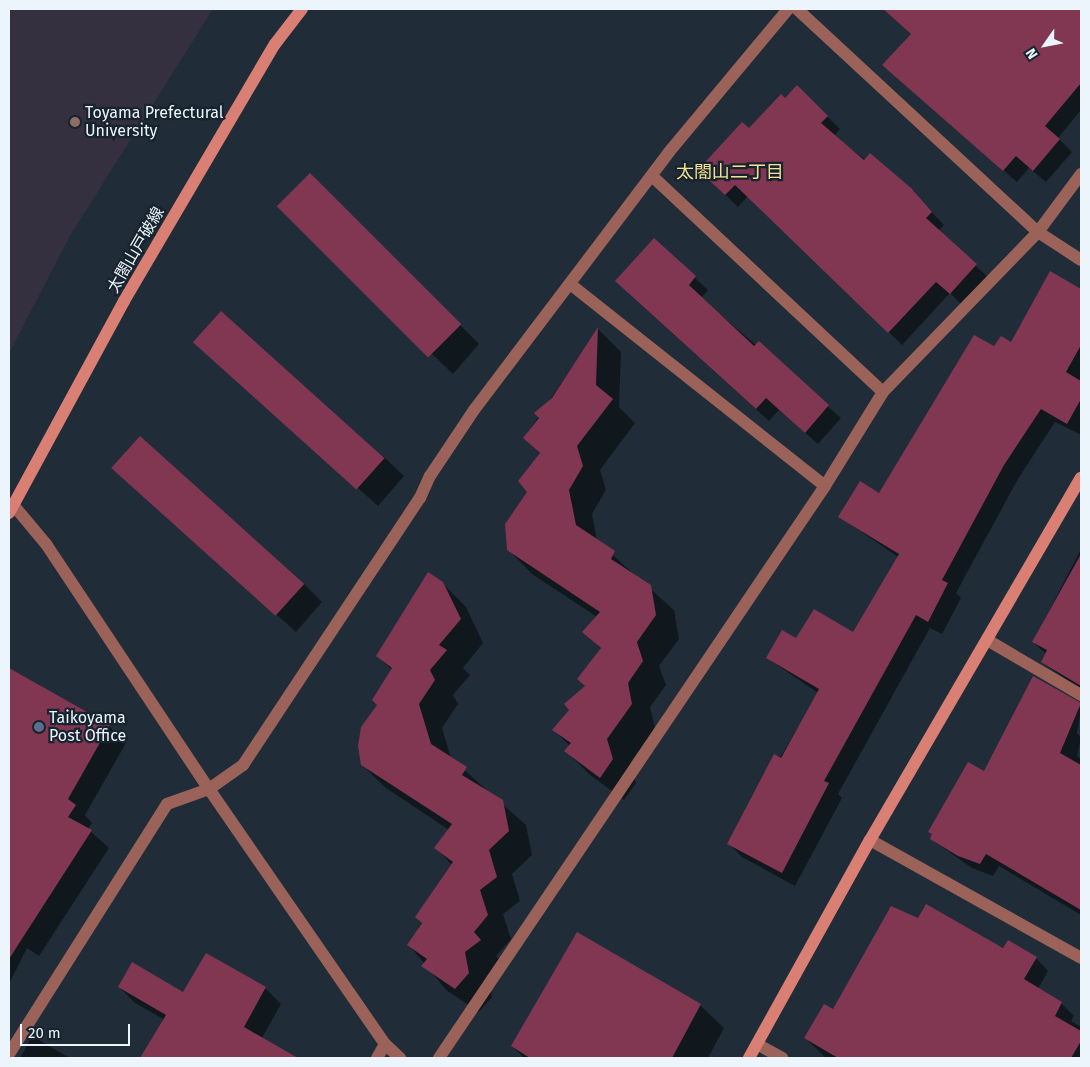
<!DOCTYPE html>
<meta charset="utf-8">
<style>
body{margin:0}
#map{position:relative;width:1090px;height:1067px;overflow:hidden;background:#202d38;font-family:"Fira Sans","Noto Sans JP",sans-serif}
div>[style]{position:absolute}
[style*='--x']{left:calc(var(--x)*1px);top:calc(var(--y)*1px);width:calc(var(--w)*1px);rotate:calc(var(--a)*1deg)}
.education>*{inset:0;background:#353040}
.shadow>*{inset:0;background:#0007}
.building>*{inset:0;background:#813652;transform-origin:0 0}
.lane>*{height:12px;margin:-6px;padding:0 6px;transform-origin:6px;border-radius:6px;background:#9b625a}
.street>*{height:12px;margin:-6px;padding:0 6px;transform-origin:6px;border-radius:6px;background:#9b625a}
.secondary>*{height:12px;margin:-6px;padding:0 6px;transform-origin:6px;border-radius:6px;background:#da7f74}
.dots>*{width:14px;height:14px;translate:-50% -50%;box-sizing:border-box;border:2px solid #17232e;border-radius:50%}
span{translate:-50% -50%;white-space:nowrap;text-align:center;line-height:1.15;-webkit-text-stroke:4.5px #17232e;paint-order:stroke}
.poi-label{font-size:16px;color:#ecf5fc}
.left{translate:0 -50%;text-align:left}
.street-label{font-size:16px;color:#ecf5fc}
.neighbourhood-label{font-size:18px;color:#f4e193}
.frame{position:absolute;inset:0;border:10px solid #ecf5fc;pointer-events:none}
.north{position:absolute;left:1020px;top:20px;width:50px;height:50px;-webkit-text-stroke:4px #17232e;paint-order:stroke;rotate:237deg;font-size:14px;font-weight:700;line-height:20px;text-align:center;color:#ecf5fc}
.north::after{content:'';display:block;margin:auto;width:18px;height:22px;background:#ecf5fc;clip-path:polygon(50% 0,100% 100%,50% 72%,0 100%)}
.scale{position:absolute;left:20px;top:1024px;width:110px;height:22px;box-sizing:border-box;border:2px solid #ecf5fc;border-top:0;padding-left:6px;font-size:15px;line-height:18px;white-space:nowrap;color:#ecf5fc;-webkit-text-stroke:4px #17232e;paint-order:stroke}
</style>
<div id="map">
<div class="education">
<i style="clip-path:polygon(9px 9px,213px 9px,71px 234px,9px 353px)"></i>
</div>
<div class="shadow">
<i style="clip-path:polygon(883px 9px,1081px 11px,1081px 110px,1058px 138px,1072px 152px,1046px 182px,1029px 168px,1017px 182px,897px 78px,912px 35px)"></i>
<i style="clip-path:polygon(797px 87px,840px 129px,834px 136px,923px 203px,944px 225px,938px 231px,989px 278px,963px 306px,950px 293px,902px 345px,748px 196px,738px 207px,712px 182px,749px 130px)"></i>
<i style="clip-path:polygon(310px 175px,479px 344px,453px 374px,295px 222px)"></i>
<i style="clip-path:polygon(654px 240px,708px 290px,701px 298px,841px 418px,818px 444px,779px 410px,769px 421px,629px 294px)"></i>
<i style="clip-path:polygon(1051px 273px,1081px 290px,1081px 435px,1055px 422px,1018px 479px,956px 593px,961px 598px,942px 634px,930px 628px,838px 794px,842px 798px,795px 886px,742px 857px,729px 844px,818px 693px,767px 658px,796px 640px,854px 634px,898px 557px,840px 517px,880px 494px,995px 348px,1012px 343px)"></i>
<i style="clip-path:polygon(598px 329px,621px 352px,619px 407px,635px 423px,600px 470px,606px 490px,592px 514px,597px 541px,674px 610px,679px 639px,659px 666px,666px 685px,650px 707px,655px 728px,630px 763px,636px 783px,624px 800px,589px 774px,566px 751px,570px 746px,554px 730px,586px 687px,578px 679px,602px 650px,584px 632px,597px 617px,532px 574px,509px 550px,541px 455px,524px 438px)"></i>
<i style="clip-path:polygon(193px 341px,385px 458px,404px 476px,378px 506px)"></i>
<i style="clip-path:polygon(132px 486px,304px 584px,322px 602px,296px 632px)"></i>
<i style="clip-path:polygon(1081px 549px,1081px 690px,1042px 662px,1046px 654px,1033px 642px)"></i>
<i style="clip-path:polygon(442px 583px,466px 607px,483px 643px,463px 668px,470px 675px,453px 695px,458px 704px,442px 728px,451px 758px,526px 825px,532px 855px,512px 874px,520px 901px,503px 914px,511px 939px,496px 956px,503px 964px,488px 975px,492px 997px,479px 1012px,446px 990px,409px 945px,452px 865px,436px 848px,449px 830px,386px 788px,362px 765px,392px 670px,377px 656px)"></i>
<i style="clip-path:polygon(17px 674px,109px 726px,126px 743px,85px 815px,92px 823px,88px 829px,109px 848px,39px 956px,27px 948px,9px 984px,9px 688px)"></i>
<i style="clip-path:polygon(1075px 702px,1081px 709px,1077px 733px,1081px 738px,1077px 756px,1081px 759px,1081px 915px,999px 866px,993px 876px,972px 868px,931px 839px,985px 773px)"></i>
<i style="clip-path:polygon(919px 919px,1036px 958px,1048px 971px,1038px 989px,1061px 1003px,1074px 1016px,1071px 1021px,1081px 1027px,1081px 1058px,826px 1058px,805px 1038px)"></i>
<i style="clip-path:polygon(206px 954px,265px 988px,281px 1004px,262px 1038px,296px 1058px,142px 1058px,165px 1020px,135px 1003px,119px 987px,184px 994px)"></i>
<i style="clip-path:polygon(700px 1005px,724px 1028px,708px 1058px,524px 1058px,512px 1046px)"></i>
<i style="clip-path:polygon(32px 1036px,70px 1058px,20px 1058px)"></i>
</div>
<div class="building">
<i style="clip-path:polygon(883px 9px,1081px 9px,1081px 83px,1045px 126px,1060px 139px,1033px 171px,1016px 156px,1003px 171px,882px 65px,911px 34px)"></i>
<i style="clip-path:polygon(797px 85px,828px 116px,821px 123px,864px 160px,870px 153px,911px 188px,932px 212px,926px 218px,977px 264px,950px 294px,936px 282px,888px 333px,735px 185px,725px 195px,698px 170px,742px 122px,749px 128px,781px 94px,785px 98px)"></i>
<i style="left:310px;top:173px;width:214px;height:47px;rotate:45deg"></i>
<i style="clip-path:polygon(654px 238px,696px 276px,689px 285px,754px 346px,759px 341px,829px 405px,805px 433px,766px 398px,756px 409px,615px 281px)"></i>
<i style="clip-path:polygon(1050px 271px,1081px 289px,1081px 345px,1066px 372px,1081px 381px,1081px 399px,1067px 424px,1041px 409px,1004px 465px,942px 580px,948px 583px,928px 622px,916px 615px,824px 781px,829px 783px,782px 873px,727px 844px,774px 754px,781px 758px,819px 689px,766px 658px,782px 630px,796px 638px,814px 609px,853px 632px,899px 554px,838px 517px,860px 481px,879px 493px,974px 335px,994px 346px,1001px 336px,1011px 342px)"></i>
<i style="left:221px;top:311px;width:220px;height:42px;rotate:42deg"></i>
<i style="clip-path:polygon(598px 327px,596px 385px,613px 399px,577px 446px,583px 466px,569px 490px,576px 525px,615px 551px,611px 559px,651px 585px,656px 615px,637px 642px,643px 661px,628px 683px,632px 704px,607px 739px,613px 759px,600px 778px,564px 751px,571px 743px,552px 730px,569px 710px,564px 704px,585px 686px,577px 679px,601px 648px,582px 632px,600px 612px,507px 550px,505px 524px,527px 492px,518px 481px,540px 453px,523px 438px,539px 418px,534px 413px,552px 398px)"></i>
<i style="left:140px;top:436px;width:221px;height:43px;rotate:42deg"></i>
<i style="clip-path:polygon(1081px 554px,1081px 686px,1041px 662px,1047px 650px,1032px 642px)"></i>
<i style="clip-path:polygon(428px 572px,443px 582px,461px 619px,439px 645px,447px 650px,430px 670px,435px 680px,419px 704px,431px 744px,467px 767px,462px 775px,503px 800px,509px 831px,489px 850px,497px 877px,480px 890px,488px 915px,474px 932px,481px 940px,465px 952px,469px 973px,455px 989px,421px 966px,427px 959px,407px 945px,422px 923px,415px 917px,453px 862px,434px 848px,452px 824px,361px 765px,358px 746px,361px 727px,377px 705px,372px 700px,392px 668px,376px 656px)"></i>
<i style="clip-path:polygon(9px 668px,110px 725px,68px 799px,76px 805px,68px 817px,92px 830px,9px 959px)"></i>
<i style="clip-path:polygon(1033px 676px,1081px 703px,1060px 753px,1081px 765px,1081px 910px,986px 854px,980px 864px,958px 856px,930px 839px,932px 834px,928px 832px,968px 762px,984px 771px)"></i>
<i style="clip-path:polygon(926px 904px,1003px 948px,1008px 940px,1037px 957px,1024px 979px,1062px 1002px,1055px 1016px,1081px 1031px,1081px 1041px,1071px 1058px,838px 1058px,804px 1038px,824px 1004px,833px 1009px,891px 906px,918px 918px)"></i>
<i style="clip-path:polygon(577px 932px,701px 1004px,672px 1058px,530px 1058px,511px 1046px)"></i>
<i style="clip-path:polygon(206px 953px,266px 987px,244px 1027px,298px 1058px,140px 1058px,166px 1015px,118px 987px,132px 962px,183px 992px)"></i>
</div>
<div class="lane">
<i style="--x:9;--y:1054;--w:296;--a:-57.7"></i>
<i style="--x:167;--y:804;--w:45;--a:-19.7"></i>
<i style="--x:377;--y:1058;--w:16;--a:-60"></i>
</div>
<div class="street">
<i style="--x:797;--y:9;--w:328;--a:42.8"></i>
<i style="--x:1038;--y:232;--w:223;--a:134.1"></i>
<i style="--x:883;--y:392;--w:110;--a:121.7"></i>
<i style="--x:1081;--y:174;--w:72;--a:126.6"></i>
<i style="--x:1038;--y:232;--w:51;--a:33.1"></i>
<i style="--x:652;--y:176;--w:316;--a:43.1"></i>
<i style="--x:15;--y:507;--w:48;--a:50"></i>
<i style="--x:46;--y:544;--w:294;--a:56.4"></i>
<i style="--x:209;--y:789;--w:310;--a:55.4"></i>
<i style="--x:385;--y:1044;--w:21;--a:43"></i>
<i style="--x:989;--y:641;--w:107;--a:30.4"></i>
<i style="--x:209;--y:789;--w:42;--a:-35.2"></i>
<i style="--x:243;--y:765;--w:320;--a:-56.5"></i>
<i style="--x:420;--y:498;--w:24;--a:-66"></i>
<i style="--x:430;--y:476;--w:79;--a:-56.3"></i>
<i style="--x:474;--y:410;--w:323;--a:-52.9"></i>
<i style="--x:669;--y:152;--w:186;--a:-50.2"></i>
<i style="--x:870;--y:840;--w:242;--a:29.2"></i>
<i style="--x:757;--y:1044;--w:29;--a:29"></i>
<i style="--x:439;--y:1058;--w:690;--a:-55.99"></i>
<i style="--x:825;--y:486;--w:325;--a:-141.6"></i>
</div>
<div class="secondary">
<i style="--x:9;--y:513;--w:241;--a:-61.5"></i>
<i style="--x:124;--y:301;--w:298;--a:-59.6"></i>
<i style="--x:275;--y:44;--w:44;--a:-52.4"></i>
<i style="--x:749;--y:1058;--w:249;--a:-61"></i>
<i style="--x:870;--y:840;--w:419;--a:-59.8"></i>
</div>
<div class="dots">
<i style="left:75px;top:122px;background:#8d6e63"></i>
<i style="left:39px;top:727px;background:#5c6f8a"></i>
</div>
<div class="poi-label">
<span class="left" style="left:85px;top:122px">Toyama Prefectural<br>University</span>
<span class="left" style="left:49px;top:727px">Taikoyama<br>Post Office</span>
</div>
<div class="street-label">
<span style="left:136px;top:250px;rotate:-60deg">太閤山戸破線</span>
</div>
<div class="neighbourhood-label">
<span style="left:730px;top:172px">太閤山二丁目</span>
</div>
<div class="frame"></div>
<div class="north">N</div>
<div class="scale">20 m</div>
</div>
